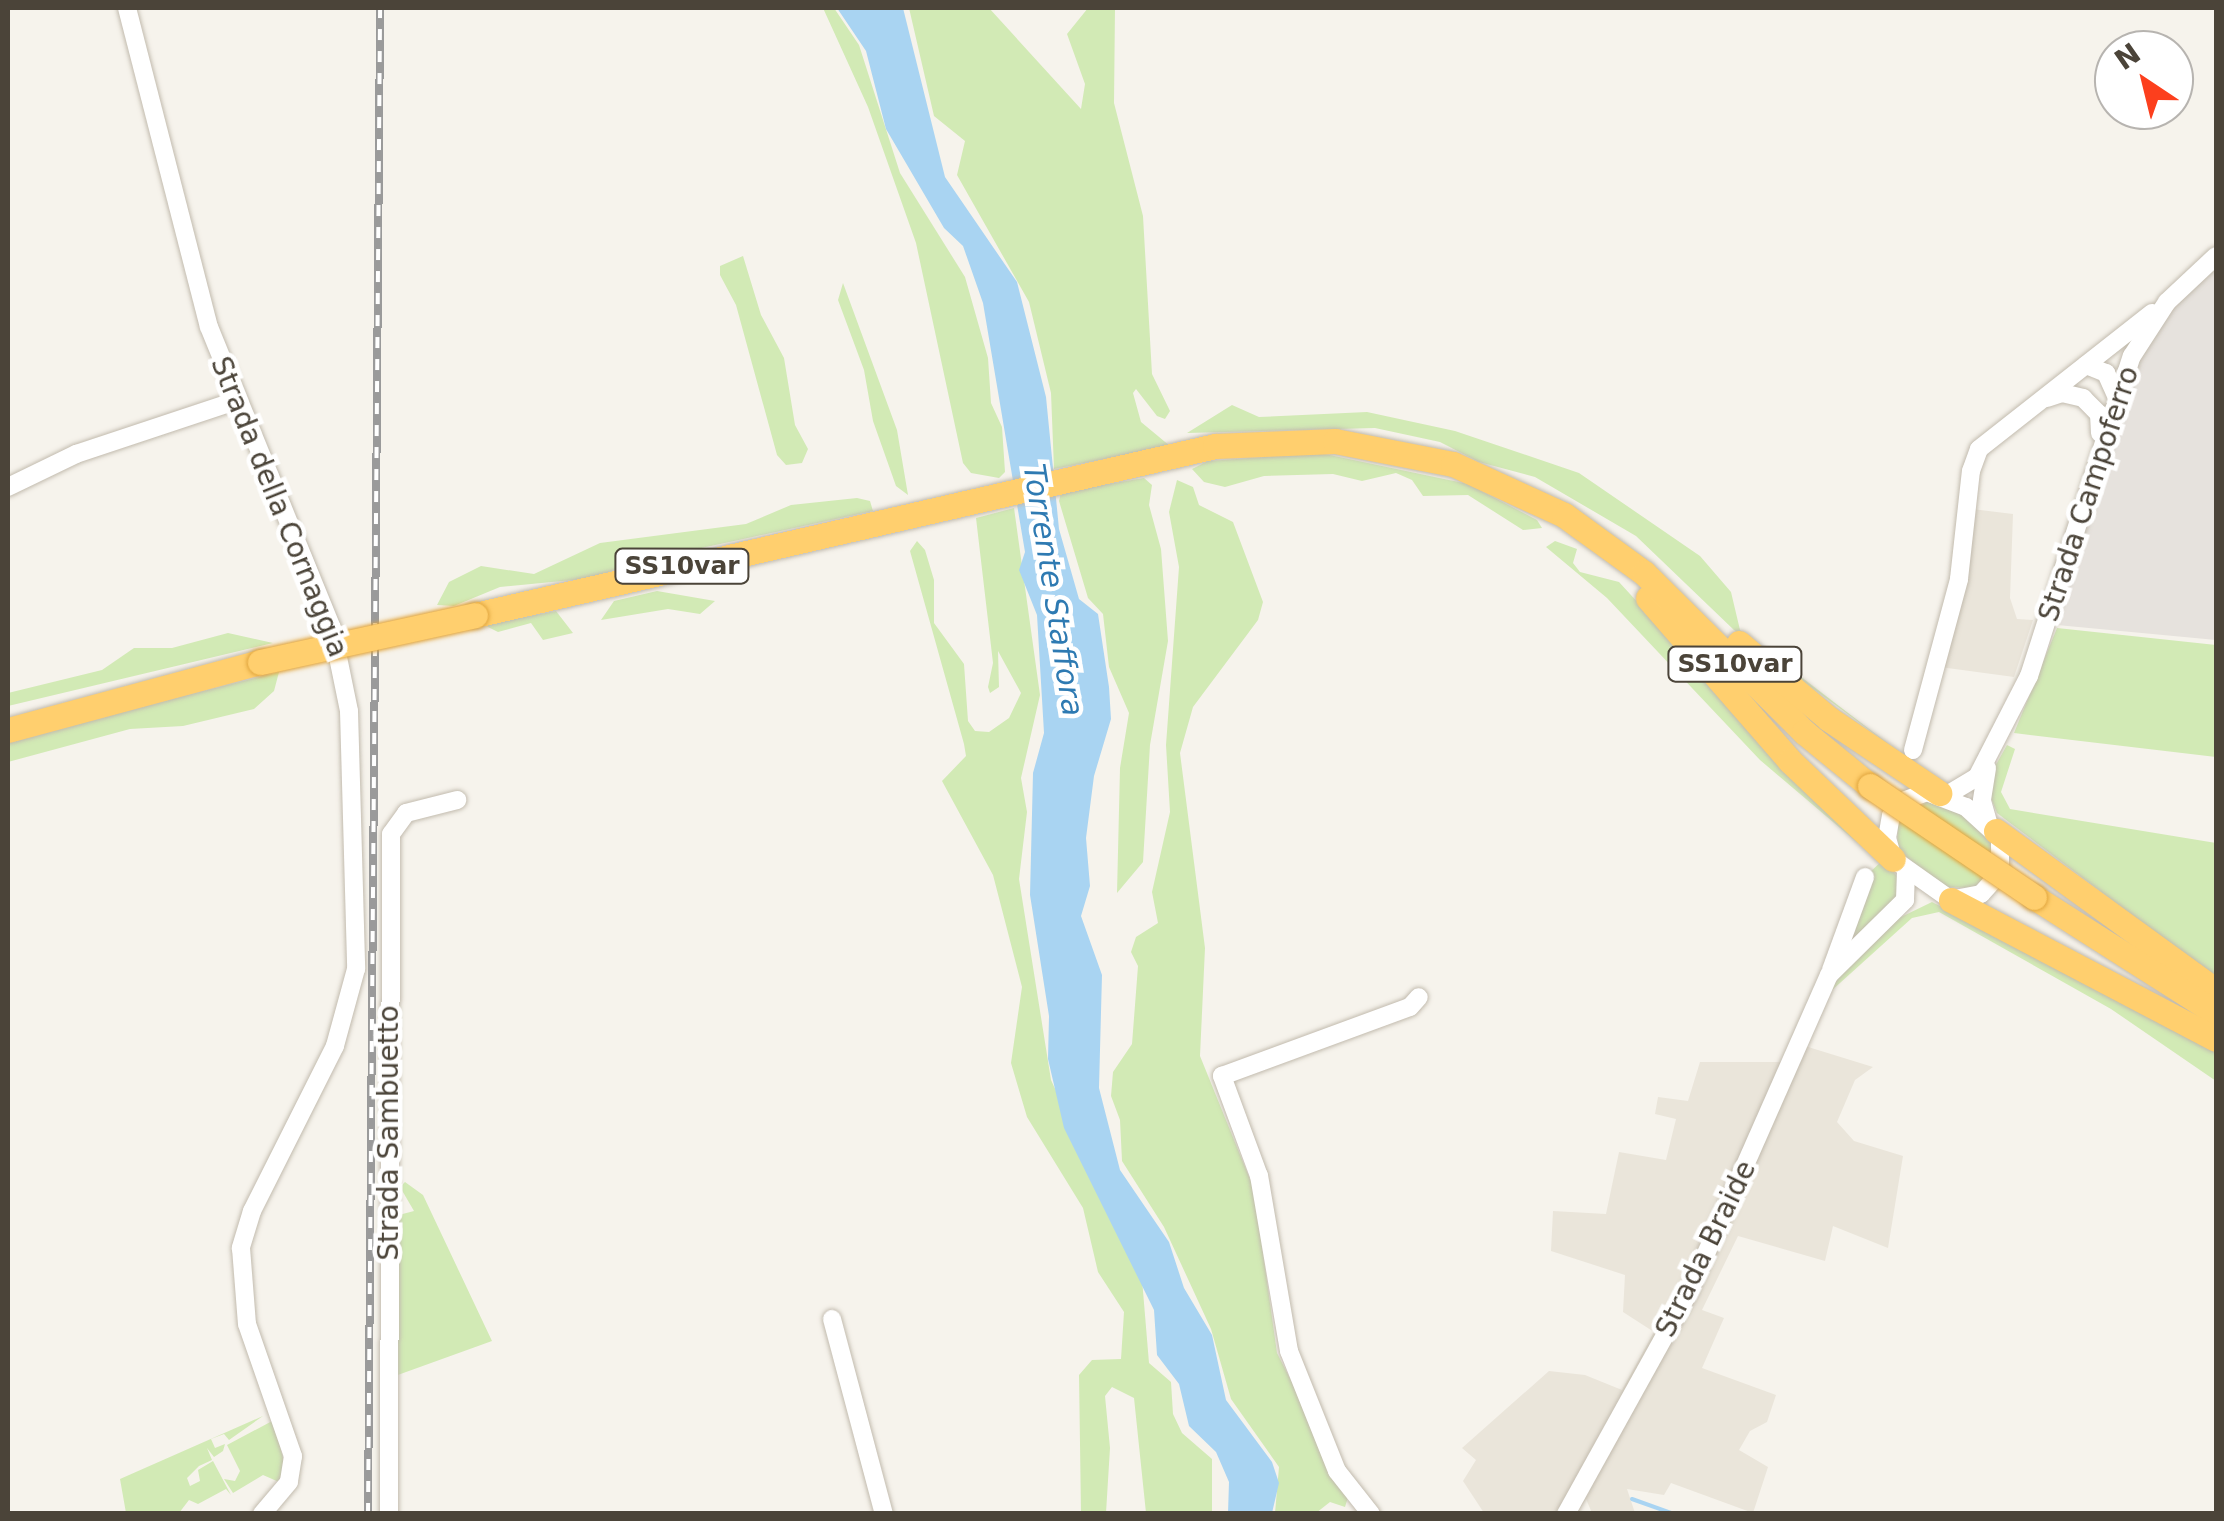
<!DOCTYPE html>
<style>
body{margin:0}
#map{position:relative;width:2224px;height:1521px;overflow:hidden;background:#f6f3ec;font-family:"DejaVu Sans",sans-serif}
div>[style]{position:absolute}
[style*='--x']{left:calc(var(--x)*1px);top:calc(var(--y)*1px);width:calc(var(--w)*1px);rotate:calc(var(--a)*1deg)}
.residential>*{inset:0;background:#eae5da}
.industrial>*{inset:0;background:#e6e2dd}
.green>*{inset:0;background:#d2eab5}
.water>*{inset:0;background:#a9d4f2}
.stream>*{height:4px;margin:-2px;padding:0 2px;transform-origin:2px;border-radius:2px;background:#a9d4f2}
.roads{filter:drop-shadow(0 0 2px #c2bbae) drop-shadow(0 0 2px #c2bbae)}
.minor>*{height:18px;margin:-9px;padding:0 9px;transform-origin:9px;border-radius:9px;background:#fff}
.highway>*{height:25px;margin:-12.5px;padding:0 12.5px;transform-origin:12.5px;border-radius:12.5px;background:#ffcf6e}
.rail>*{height:8px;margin-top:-4px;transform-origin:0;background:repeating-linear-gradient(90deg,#fff 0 11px,#9a9a9a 0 22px);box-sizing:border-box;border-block:2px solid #9a9a9a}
.bridges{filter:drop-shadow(0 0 2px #e0a43c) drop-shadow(0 0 2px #e0a43c)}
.highway-bridge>*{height:25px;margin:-12.5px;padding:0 12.5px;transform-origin:12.5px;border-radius:12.5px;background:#ffcf6e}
span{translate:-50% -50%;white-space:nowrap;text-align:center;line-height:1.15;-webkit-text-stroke:9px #fff;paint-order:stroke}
.shield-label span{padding:2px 8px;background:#fff;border:2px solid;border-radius:8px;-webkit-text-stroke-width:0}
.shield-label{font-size:25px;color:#4b4439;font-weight:700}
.street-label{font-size:28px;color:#4b4439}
.water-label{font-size:30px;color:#2e7ab2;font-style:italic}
.frame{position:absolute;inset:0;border:10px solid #4b4439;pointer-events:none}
.north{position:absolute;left:2094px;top:30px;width:100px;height:100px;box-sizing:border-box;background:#fff;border:2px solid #b7b4b0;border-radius:50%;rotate:325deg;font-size:28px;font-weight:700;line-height:40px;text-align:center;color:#4b4439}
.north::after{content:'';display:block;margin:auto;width:35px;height:45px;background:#fc3f1d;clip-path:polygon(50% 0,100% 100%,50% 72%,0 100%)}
</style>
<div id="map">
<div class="residential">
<i style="clip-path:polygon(1972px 509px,2013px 514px,2010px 598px,2017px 619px,2033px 620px,2014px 677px,1940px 667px)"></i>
<i style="clip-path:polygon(1792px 1042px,1873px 1067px,1855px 1080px,1837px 1122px,1854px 1141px,1903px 1156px,1888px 1248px,1833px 1226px,1825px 1261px,1738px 1236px,1702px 1310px,1724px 1318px,1702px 1368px,1776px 1395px,1767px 1422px,1750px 1431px,1739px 1450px,1768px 1467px,1753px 1513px,1671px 1483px,1664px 1495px,1627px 1489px,1635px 1513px,1592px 1513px,1586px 1499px,1577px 1513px,1484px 1513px,1463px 1481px,1476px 1460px,1462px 1448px,1549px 1371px,1585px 1375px,1622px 1390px,1654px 1332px,1623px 1312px,1625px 1275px,1551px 1251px,1553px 1211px,1606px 1214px,1619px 1152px,1666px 1160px,1676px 1119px,1655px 1114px,1658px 1097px,1688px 1101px,1700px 1062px,1781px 1062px)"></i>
</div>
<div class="industrial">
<i style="clip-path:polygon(2216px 256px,2216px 640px,2057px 625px,2101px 444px,2147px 331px)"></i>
</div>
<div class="green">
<i style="clip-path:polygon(823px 8px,834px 8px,859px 45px,900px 173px,965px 277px,988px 358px,991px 403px,1002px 427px,1005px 472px,999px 478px,971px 473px,963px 463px,916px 243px,868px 107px)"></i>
<i style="clip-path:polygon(909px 8px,989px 8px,1081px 109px,1085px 84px,1067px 34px,1088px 8px,1115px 8px,1114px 103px,1143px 216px,1152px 374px,1170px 411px,1165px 419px,1157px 416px,1136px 389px,1133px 393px,1141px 422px,1170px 446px,1054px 469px,1051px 393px,1029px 302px,957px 175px,965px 141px,934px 116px)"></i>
<i style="clip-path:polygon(743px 256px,761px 315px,784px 358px,795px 425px,808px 449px,802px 463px,786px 465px,777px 455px,736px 305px,720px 275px,720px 266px)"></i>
<i style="clip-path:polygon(843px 283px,897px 430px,908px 495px,896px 486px,873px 421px,864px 370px,838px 300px)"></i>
<i style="clip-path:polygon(1232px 405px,1259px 417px,1367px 412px,1455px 431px,1579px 473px,1700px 556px,1731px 592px,1740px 630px,1903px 755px,1734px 630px,1636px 536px,1535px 477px,1479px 462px,1440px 442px,1375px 428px,1187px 433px)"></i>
<i style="clip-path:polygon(1320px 453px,1468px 484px,1537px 520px,1542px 528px,1523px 530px,1468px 495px,1423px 496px,1412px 480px,1396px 473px,1362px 481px,1333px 474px,1264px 476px,1225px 487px,1204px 482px,1192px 469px,1208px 461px)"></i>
<i style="clip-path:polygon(1144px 478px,1152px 485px,1149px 505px,1161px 549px,1168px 641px,1150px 745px,1143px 862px,1117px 893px,1120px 768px,1129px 713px,1109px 667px,1103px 614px,1088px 598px,1059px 501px,1061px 492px)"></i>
<i style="clip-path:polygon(1177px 480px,1193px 487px,1199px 505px,1233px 522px,1263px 602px,1258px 620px,1193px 707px,1180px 753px,1205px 948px,1200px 1056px,1254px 1189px,1277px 1353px,1349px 1494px,1345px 1507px,1330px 1502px,1316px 1513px,1275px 1513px,1279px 1467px,1231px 1399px,1211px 1329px,1164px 1227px,1122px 1161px,1120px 1120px,1111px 1096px,1113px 1072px,1132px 1044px,1138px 966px,1131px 952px,1136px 937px,1158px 923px,1152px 892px,1170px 812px,1166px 745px,1179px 567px,1169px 512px)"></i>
<i style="clip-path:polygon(857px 498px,870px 501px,873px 511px,632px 563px,593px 578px,500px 587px,454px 606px,437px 605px,449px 582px,481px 566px,534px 574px,600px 543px,746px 524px,791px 505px)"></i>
<i style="clip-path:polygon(1014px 508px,1040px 695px,1021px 778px,1027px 812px,1019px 879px,1051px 1080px,1142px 1279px,1149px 1363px,1171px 1382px,1173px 1414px,1182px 1433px,1212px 1459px,1212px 1513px,1146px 1513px,1134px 1398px,1112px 1387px,1105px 1396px,1110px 1448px,1106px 1513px,1081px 1513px,1079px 1375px,1092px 1360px,1121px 1359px,1124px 1312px,1098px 1272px,1083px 1208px,1027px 1117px,1011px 1063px,1022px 987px,993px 875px,942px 781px,966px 756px,964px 744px,910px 551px,917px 541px,925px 550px,934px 580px,934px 623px,964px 664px,968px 721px,975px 731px,989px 732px,1009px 718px,1021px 693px,998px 651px,999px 687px,990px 693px,988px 687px,993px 663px,976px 518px)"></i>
<i style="clip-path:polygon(1555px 541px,1577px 549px,1573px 563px,1580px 572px,1619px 582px,1859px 844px,1760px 760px,1607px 598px,1546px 547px)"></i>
<i style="clip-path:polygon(657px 591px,715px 601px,700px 614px,668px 609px,601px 620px,614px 601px)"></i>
<i style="clip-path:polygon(556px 611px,573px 633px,543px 640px,531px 623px,498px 632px,484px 625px)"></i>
<i style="clip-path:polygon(2057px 628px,2216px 645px,2216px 757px,2014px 733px)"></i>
<i style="clip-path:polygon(228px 633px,273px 643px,8px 706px,8px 693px,102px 670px,134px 648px,172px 648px)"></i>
<i style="clip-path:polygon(279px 672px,274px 691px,254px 709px,183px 726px,130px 729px,8px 762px,8px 740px)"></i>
<i style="clip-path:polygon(2007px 745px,2015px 749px,2001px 792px,2010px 809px,2216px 843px,2216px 979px,1997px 813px,1989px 793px,1993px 770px)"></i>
<i style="clip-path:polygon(1928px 801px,1944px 803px,1976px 824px,1994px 846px,1992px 872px,1974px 888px,1943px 887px,1897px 849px,1898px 823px)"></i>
<i style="clip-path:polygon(1884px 859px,1901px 882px,1897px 899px,1846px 946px,1869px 873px)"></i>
<i style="clip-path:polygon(1932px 902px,2216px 1047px,2216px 1081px,2111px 1009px,1939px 912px,1912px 918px,1820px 1001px,1842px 970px,1899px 918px)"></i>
<i style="clip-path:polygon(405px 1182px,423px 1195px,492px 1341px,395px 1376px,395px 1216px,414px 1211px,400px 1187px)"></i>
<i style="clip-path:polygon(263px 1416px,229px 1440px,224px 1434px,211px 1439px,215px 1448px,225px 1444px,223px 1451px,214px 1457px,207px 1448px,212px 1460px,199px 1466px,187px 1478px,190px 1486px,200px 1481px,198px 1470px,213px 1461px,231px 1495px,226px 1489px,198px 1504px,189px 1500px,179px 1513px,126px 1513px,120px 1479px)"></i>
<i style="clip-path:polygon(274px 1420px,284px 1463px,279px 1482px,263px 1475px,233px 1493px,224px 1479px,235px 1481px,240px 1471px,227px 1445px)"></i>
</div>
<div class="water">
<i style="clip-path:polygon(837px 8px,903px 8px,945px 177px,1017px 282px,1046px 397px,1059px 529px,1079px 599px,1098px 614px,1109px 687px,1111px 719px,1094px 776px,1086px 838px,1090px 886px,1081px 916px,1102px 975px,1099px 1088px,1120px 1170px,1169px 1242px,1184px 1288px,1212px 1335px,1226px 1400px,1272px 1462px,1279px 1483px,1272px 1513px,1228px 1513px,1229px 1482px,1216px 1452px,1189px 1426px,1179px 1384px,1157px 1355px,1154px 1310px,1064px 1128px,1048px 1059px,1049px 1016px,1030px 895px,1033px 773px,1044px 733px,1037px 615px,1019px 570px,1025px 552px,983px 303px,963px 246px,944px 228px,886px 129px,866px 51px)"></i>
</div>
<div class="stream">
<i style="--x:1632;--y:1499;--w:45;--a:19.7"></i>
</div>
<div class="roads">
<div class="minor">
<i style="--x:127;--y:8;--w:329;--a:75.6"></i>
<i style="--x:209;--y:327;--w:325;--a:67.8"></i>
<i style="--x:332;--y:628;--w:85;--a:78.4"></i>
<i style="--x:349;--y:711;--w:258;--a:88.4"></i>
<i style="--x:356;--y:969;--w:80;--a:105.3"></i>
<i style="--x:335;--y:1046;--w:185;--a:116.7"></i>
<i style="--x:252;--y:1211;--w:39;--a:107"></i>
<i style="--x:241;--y:1248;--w:76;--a:85.5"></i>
<i style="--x:247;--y:1324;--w:140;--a:70.8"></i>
<i style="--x:293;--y:1456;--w:26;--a:99"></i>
<i style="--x:289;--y:1482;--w:42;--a:130.2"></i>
<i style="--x:2086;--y:365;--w:22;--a:22"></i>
<i style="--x:2106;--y:373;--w:24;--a:66"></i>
<i style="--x:2047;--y:398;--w:16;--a:-18"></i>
<i style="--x:2062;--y:393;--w:22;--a:13"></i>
<i style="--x:2083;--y:398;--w:23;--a:45"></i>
<i style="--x:2099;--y:414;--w:19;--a:87"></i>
<i style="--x:8;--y:487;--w:76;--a:-25.9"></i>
<i style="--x:76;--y:454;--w:168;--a:-18.4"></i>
<i style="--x:1913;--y:750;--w:177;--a:-74.9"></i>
<i style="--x:1959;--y:579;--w:109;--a:-83.7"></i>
<i style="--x:1971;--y:471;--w:23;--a:-70"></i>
<i style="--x:1979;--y:449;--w:220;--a:-38.2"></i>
<i style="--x:1987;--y:768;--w:33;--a:99"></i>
<i style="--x:1982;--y:801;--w:22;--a:74"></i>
<i style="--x:1927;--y:792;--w:42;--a:21"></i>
<i style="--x:1966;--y:807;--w:46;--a:42.4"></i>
<i style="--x:2000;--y:838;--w:35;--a:90"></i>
<i style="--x:2000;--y:873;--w:28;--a:132"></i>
<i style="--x:1981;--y:894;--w:31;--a:169"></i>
<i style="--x:1951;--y:900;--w:71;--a:-144.7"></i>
<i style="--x:1893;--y:859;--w:22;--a:-106"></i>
<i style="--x:1887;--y:838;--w:22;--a:-80"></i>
<i style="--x:1891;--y:816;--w:22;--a:-47"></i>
<i style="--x:1906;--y:800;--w:22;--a:-21"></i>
<i style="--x:1947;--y:795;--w:35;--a:-31"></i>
<i style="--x:1977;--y:777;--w:114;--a:-62.8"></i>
<i style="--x:2029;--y:676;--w:336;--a:-72.2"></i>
<i style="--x:2132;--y:356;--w:64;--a:-57.1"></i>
<i style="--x:2167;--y:302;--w:67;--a:-43.2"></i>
<i style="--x:1831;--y:970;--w:99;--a:-69.9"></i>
<i style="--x:832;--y:1319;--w:202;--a:75.1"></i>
<i style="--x:389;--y:1514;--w:680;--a:-89.83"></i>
<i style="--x:391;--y:834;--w:26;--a:-54"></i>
<i style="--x:406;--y:813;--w:53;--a:-14.3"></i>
<i style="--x:1371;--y:1514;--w:55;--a:-128.3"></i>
<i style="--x:1337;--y:1471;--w:129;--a:-111.8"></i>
<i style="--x:1289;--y:1351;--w:178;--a:-99.7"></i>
<i style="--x:1259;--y:1176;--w:107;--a:-110.3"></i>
<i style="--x:1222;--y:1076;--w:200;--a:-20.2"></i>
<i style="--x:1410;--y:1007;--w:13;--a:-48"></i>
<i style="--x:1566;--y:1514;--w:256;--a:-61"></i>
<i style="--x:1690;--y:1290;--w:344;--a:-66.2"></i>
<i style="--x:1829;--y:975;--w:107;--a:-44.6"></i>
<i style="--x:1905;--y:900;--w:28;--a:-88"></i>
</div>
<div class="highway">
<i style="--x:1648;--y:598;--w:216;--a:48.9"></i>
<i style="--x:1790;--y:761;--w:142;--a:43.6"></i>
<i style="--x:475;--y:615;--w:759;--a:-12.86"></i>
<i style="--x:1215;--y:446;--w:120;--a:-2.4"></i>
<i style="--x:1335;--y:441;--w:120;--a:11"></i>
<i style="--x:1453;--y:464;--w:122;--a:24.7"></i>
<i style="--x:1564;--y:515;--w:99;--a:35.9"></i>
<i style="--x:1644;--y:573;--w:226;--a:44.8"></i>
<i style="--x:1804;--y:732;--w:85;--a:39.3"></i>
<i style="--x:1739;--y:643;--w:118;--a:40.2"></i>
<i style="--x:1829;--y:719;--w:133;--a:33.9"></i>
<i style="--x:8;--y:730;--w:261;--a:-15.1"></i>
<i style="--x:1996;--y:831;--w:272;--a:36"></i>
<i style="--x:2034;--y:897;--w:216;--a:32.5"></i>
<i style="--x:1951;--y:900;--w:299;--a:27.7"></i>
</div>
</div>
<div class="rail">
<i style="--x:368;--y:1514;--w:1506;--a:-89.54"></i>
</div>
<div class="bridges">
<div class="highway-bridge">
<i style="--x:260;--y:662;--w:220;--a:-12.3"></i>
<i style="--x:1870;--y:786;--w:198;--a:34.1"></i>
</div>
</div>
<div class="shield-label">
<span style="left:682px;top:566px">SS10var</span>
<span style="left:1735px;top:664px">SS10var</span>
</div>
<div class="street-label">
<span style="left:2089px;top:494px;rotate:-72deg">Strada Campoferro</span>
<span style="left:279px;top:507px;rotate:68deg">Strada della Cornaggia</span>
<span style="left:389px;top:1133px;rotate:-90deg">Strada Sambuetto</span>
<span style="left:1706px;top:1249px;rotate:-64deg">Strada Braide</span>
</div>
<div class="water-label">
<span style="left:1053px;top:590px;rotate:81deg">Torrente Staffora</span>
</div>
<div class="frame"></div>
<div class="north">N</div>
</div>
